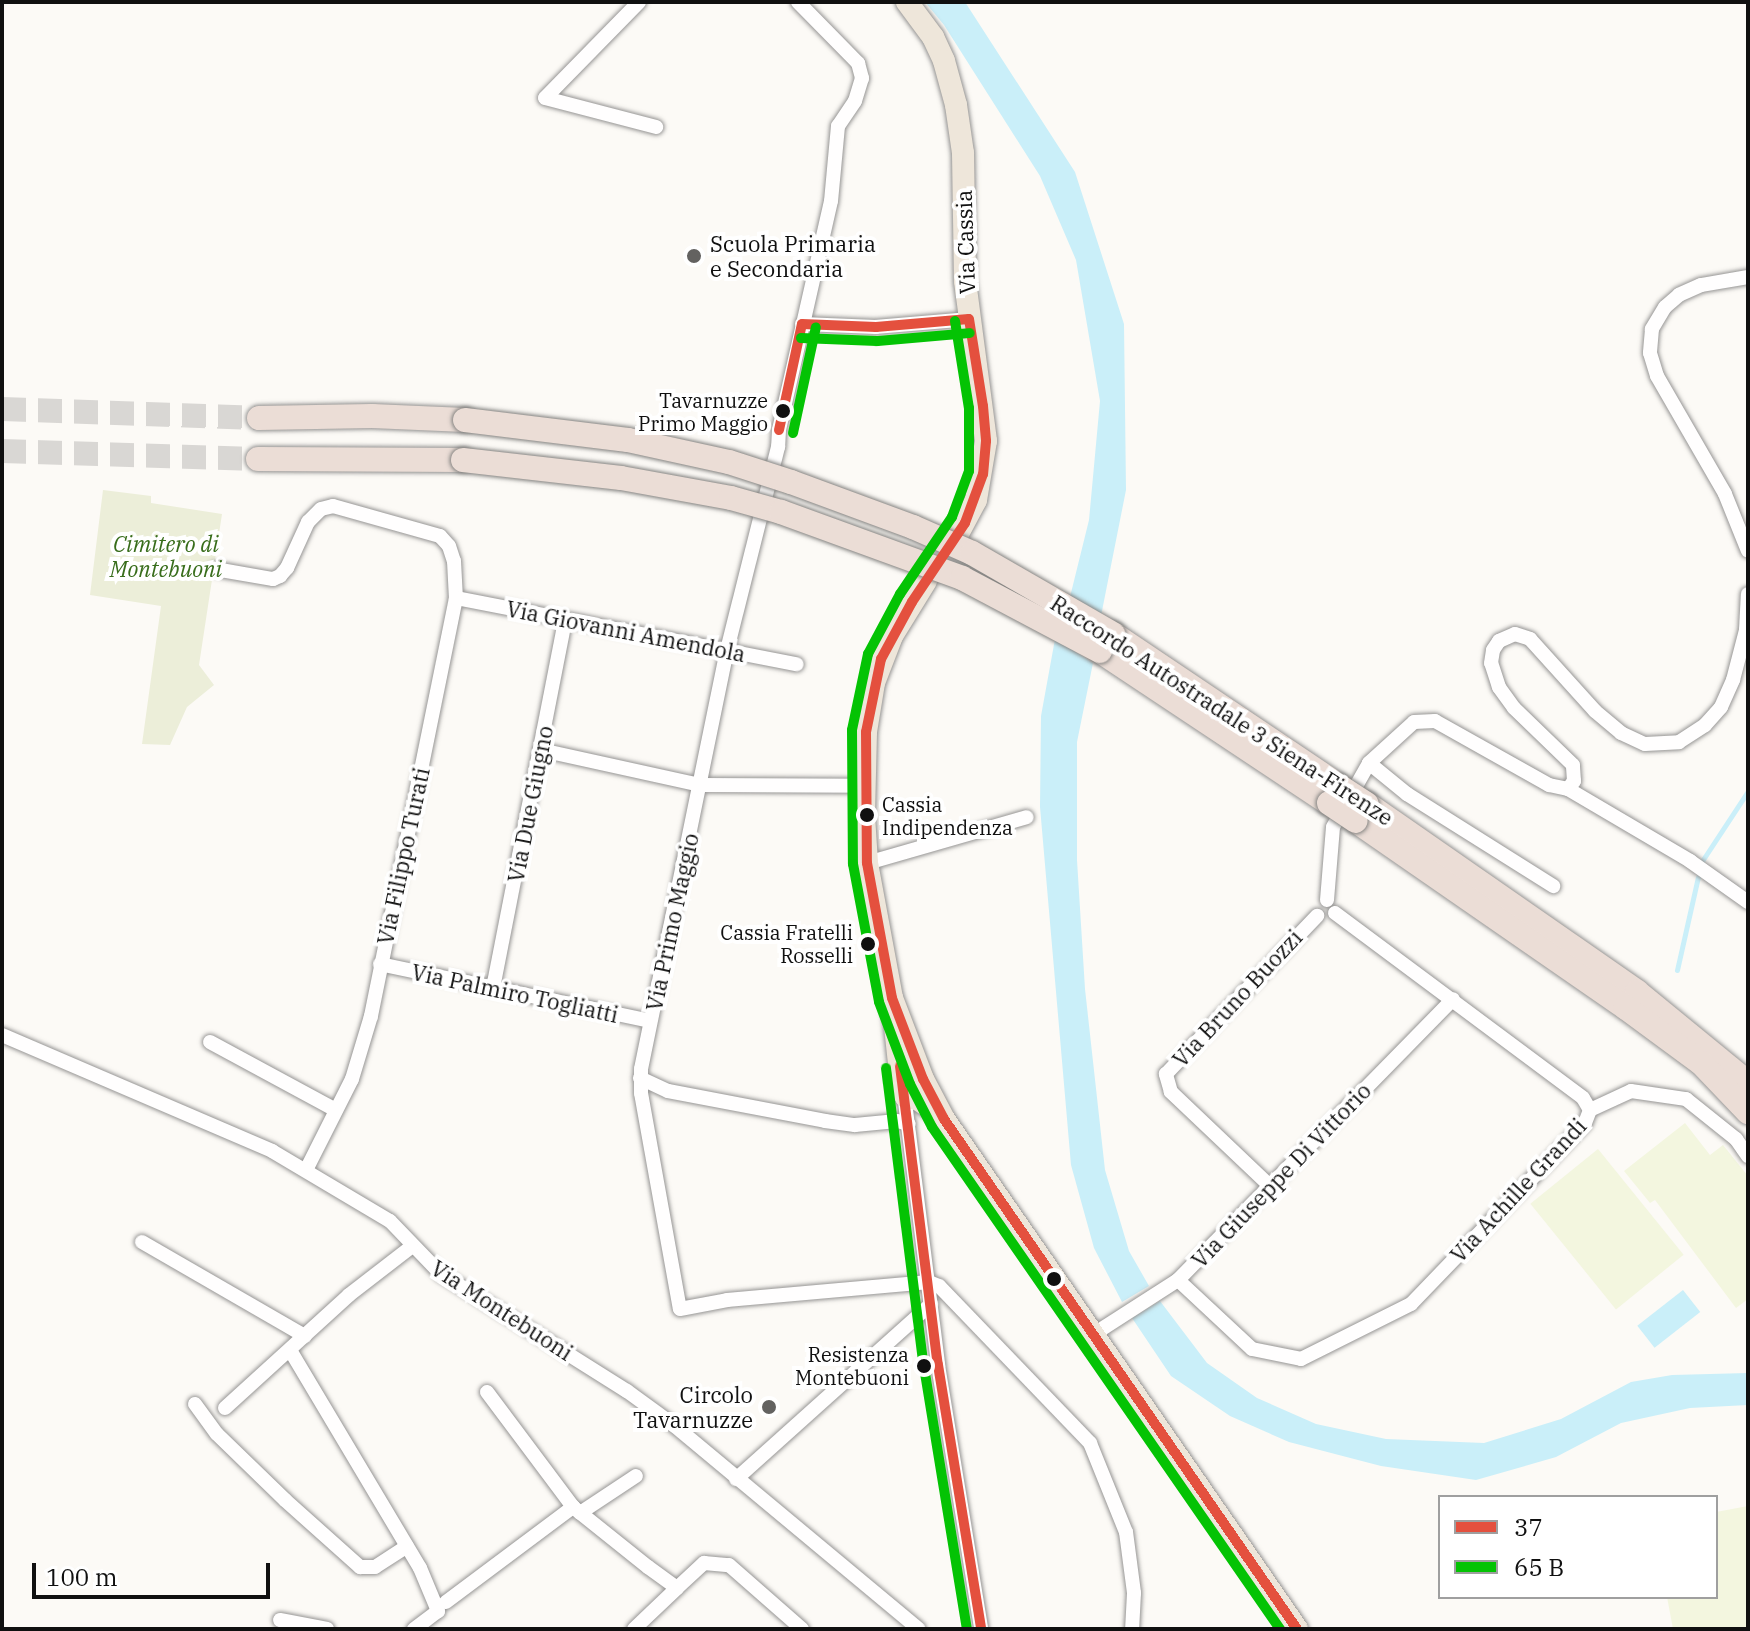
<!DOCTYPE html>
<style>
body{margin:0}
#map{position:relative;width:1750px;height:1631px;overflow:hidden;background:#fcfaf6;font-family:"IBM Plex Serif",serif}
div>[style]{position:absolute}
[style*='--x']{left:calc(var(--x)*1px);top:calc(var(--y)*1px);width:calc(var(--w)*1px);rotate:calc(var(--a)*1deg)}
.cemetery>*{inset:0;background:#eceed9}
.pitch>*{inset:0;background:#f3f6df;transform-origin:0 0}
.water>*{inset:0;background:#caeff9;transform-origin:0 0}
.stream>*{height:5px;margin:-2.5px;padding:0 2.5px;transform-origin:2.5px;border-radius:2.5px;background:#caeff9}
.highway-tunnel>*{height:24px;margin-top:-12px;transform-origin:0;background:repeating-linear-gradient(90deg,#d9d7d4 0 24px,transparent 0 36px)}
.roads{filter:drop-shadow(0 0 2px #969594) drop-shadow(0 0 2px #969594)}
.street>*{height:14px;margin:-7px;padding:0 7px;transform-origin:7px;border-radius:7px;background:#fffefe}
.primary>*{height:22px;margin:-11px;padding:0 11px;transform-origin:11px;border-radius:11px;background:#eee6da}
.highway>*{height:24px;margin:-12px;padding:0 12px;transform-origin:12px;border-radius:12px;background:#ebddd6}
.bridges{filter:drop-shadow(0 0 2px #848381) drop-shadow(0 0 2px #848381)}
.highway-bridge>*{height:24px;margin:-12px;padding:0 12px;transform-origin:12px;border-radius:12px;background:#ebddd6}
.bus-1>*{height:10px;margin:-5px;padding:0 5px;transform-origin:5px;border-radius:5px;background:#e4503e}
.bus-2>*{height:10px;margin:-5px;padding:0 5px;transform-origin:5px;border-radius:5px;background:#04c304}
.dots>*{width:22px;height:22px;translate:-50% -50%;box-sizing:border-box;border:4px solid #fff;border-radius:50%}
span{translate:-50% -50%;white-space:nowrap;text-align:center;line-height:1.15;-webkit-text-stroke:8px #fff;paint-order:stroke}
.bus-label{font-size:20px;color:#101010}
.right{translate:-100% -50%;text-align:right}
.left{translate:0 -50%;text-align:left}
.street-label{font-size:22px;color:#101010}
.poi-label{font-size:22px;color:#101010}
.park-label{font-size:22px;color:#386d1b;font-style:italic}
.frame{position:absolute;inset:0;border:4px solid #101010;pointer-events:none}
.legend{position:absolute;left:1438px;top:1495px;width:280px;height:104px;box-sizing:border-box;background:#fff;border:2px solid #9f9f9f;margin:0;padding:10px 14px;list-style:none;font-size:24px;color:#101010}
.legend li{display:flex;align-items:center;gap:16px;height:40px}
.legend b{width:40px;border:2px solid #9f9f9f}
.scale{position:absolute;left:32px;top:1563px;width:238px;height:36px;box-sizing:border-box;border:4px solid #101010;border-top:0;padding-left:10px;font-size:24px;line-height:28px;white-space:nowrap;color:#101010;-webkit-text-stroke:6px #fff;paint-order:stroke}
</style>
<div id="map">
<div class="cemetery">
<i style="clip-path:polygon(103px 490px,151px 496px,151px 503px,222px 514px,199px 665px,214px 685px,187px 707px,170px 745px,142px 744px,161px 606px,90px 595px)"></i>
</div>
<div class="pitch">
<i style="clip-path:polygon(1685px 1123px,1710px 1155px,1723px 1145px,1748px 1176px,1748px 1299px,1736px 1308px,1655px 1200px,1650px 1203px,1624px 1171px)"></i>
<i style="left:1598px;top:1149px;width:136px;height:87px;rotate:51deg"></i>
<i style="clip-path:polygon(1748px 1506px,1748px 1629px,1673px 1629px,1667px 1597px,1716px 1597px,1716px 1512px)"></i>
</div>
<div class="water">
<i style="clip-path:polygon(925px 2px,965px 2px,1075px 172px,1124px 324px,1126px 490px,1101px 616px,1070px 597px,1089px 520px,1100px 401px,1076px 260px,1040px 176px,944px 25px)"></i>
<i style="clip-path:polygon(1055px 639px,1093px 663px,1077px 742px,1077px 860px,1085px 989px,1105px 1170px,1129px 1251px,1149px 1286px,1122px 1302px,1094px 1248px,1071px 1165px,1040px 807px,1041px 716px)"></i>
<i style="left:1683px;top:1290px;width:28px;height:58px;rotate:52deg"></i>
<i style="clip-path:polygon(1160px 1301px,1207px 1363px,1257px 1398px,1316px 1424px,1386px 1439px,1484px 1443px,1561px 1419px,1631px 1382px,1672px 1375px,1748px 1373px,1748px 1405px,1690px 1408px,1621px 1423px,1556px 1457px,1476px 1480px,1381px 1466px,1289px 1442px,1230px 1416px,1171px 1376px,1132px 1318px)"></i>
</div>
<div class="stream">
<i style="--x:1702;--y:861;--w:84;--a:-56.7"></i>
<i style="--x:1677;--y:970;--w:95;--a:-77.3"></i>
</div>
<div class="highway-tunnel">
<i style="--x:2;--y:409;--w:257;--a:2"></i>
<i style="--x:2;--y:451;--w:256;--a:1.8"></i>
</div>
<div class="roads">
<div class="street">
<i style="--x:639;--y:2;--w:134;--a:134.4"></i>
<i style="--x:545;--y:98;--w:115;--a:14.6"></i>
<i style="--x:798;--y:2;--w:86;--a:45.5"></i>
<i style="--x:858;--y:63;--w:16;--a:75"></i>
<i style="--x:862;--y:78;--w:24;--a:107"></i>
<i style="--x:855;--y:101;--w:30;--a:124"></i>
<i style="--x:838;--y:126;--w:75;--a:95.3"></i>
<i style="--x:831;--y:201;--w:235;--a:102.8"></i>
<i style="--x:779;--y:430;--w:17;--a:93"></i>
<i style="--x:778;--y:447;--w:209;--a:104.1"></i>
<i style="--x:727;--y:650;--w:428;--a:101.6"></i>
<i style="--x:641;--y:1069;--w:24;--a:90"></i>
<i style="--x:641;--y:1093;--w:219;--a:79.8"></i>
<i style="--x:680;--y:1309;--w:48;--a:-10.8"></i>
<i style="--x:727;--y:1300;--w:203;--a:-5.1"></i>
<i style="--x:929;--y:1282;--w:11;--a:22"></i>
<i style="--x:939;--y:1286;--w:218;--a:46.1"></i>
<i style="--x:1090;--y:1443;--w:96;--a:68"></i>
<i style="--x:1126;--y:1532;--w:62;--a:82.5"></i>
<i style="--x:1134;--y:1593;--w:36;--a:93"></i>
<i style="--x:1748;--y:277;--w:48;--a:170.3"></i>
<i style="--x:1701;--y:285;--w:24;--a:156"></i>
<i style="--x:1679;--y:295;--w:18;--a:139"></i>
<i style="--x:1665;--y:307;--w:26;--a:121"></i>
<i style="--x:1652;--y:329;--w:24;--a:95"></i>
<i style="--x:1650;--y:353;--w:24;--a:73"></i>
<i style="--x:1657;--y:376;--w:136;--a:60"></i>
<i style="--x:1725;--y:494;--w:61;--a:68"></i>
<i style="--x:802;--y:324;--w:74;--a:2.3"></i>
<i style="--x:876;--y:327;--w:93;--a:-4.9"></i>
<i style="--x:215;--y:569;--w:59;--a:9.8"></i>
<i style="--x:273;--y:579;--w:8;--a:-23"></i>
<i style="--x:280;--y:576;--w:11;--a:-49"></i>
<i style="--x:287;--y:568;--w:51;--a:-65.5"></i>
<i style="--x:308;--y:522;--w:18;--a:-45"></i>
<i style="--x:321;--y:509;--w:12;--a:-14"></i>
<i style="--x:333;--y:506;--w:111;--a:15.7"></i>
<i style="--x:440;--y:536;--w:13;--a:48"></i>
<i style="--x:449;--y:546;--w:16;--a:72"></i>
<i style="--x:454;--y:561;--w:37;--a:87"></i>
<i style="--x:456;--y:598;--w:427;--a:101.5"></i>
<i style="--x:371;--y:1016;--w:66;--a:106.8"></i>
<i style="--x:352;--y:1079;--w:102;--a:116.8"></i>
<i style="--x:456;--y:598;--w:347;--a:11"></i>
<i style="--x:541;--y:750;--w:163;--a:12.4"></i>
<i style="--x:700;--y:785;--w:164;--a:0.3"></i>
<i style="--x:1369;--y:763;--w:49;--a:39.2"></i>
<i style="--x:1407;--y:794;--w:173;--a:32.2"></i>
<i style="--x:1568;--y:789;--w:142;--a:30.5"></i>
<i style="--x:1690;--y:861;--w:71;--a:35.3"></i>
<i style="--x:867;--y:863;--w:166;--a:-16"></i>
<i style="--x:1327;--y:900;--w:73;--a:-85.3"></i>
<i style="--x:1333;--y:827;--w:73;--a:-60.6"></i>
<i style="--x:1369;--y:763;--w:61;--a:-42.3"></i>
<i style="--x:1414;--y:722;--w:21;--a:-3"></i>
<i style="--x:1435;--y:721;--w:131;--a:29.3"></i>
<i style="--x:1549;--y:785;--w:19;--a:12"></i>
<i style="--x:1568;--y:789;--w:10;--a:-53"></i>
<i style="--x:1574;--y:781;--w:16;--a:-94"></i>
<i style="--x:1573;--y:765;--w:82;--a:-136"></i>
<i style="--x:1514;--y:708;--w:26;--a:-126"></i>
<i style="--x:1499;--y:687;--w:25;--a:-108"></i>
<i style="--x:1491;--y:663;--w:13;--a:-81"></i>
<i style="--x:1493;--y:650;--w:11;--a:-56"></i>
<i style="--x:1499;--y:641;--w:17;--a:-24"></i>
<i style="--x:1515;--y:634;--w:16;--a:18"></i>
<i style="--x:1530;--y:639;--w:97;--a:47.9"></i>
<i style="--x:1595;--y:711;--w:34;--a:40"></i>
<i style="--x:1621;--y:733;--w:26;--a:25"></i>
<i style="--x:1645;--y:744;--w:34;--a:-3"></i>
<i style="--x:1679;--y:742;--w:31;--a:-33"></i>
<i style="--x:1705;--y:725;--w:24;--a:-48"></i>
<i style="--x:1721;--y:707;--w:30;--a:-66"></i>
<i style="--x:1733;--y:680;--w:52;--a:-75.4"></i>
<i style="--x:1746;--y:630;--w:36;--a:-87"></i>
<i style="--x:1335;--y:913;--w:309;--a:36.7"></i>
<i style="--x:1583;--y:1098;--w:14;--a:60"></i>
<i style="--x:380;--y:964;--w:276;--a:11.9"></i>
<i style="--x:493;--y:988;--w:375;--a:-78.9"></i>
<i style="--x:2;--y:1035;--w:294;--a:23.2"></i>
<i style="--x:272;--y:1151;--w:137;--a:30.7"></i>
<i style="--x:390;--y:1221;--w:74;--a:46.1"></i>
<i style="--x:441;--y:1274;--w:220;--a:32.2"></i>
<i style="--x:627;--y:1391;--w:59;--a:36.1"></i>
<i style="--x:675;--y:1426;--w:317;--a:39.8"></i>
<i style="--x:210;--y:1042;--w:143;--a:28.4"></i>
<i style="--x:640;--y:1078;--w:31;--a:25"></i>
<i style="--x:668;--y:1091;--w:160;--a:10.8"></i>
<i style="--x:825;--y:1121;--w:30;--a:8"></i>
<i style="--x:855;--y:1125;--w:42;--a:-5.4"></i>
<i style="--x:897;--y:1121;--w:12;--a:14"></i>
<i style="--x:904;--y:1094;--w:273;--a:82.8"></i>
<i style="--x:938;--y:1365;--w:267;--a:80.7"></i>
<i style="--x:1590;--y:1110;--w:45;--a:-24.9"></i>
<i style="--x:1631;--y:1091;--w:56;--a:8.3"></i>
<i style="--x:1686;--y:1099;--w:64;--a:38.7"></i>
<i style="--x:1736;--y:1139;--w:21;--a:55"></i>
<i style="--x:1270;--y:1186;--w:137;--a:-136.5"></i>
<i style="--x:1171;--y:1092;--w:19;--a:-106"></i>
<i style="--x:1166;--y:1074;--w:219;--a:-46.3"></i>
<i style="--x:142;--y:1242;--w:188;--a:30"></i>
<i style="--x:1178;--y:1280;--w:101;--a:43"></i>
<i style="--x:1252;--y:1349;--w:50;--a:11.5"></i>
<i style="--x:1301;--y:1359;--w:123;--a:-26.6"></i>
<i style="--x:1411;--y:1304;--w:251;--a:-46.1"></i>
<i style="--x:1585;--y:1123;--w:14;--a:-69"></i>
<i style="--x:1094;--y:1334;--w:100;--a:-32.7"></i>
<i style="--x:1178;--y:1280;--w:393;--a:-45.6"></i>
<i style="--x:290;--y:1350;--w:254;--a:59.2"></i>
<i style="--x:420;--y:1568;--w:47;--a:67.3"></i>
<i style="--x:438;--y:1611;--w:30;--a:143"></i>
<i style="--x:487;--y:1392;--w:144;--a:53.2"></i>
<i style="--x:573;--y:1507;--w:96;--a:38.7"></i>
<i style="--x:648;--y:1567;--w:36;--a:36"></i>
<i style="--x:677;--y:1588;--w:37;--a:-43"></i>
<i style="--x:704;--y:1563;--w:25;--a:5"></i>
<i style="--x:729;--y:1565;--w:97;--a:41.2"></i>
<i style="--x:195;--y:1404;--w:37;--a:54"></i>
<i style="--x:217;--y:1434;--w:95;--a:44.1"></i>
<i style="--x:285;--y:1500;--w:101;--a:41.8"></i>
<i style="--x:360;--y:1567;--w:15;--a:0"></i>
<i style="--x:375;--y:1567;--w:38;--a:-33"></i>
<i style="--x:225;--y:1408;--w:168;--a:-42.3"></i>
<i style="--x:349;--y:1295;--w:78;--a:-37.7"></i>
<i style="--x:736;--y:1479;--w:262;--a:-41.9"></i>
<i style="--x:580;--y:1513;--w:67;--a:-33.5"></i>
<i style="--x:446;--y:1602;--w:159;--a:-36.8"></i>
<i style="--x:280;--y:1620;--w:48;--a:10.8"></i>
<i style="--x:634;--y:1629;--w:59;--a:-43.6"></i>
</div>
<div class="primary">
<i style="--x:907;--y:2;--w:44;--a:53.4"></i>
<i style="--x:933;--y:37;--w:26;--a:65"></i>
<i style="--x:944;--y:61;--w:46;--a:74.7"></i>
<i style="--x:956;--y:105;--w:49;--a:81.7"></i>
<i style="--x:963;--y:153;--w:128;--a:89.1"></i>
<i style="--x:965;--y:281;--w:161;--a:82.5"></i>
<i style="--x:986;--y:441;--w:60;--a:99.6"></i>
<i style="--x:976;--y:500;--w:40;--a:118"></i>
<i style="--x:926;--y:581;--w:65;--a:121.7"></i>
<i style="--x:892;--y:636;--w:50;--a:111"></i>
<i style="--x:874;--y:683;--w:50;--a:99.3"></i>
<i style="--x:866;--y:732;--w:84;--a:91.4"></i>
<i style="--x:864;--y:816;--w:47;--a:86.3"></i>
<i style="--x:867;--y:863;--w:137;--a:79.5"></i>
<i style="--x:892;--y:998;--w:94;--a:83.9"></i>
<i style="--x:902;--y:1091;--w:7;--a:56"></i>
<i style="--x:906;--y:1097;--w:11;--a:10"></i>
<i style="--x:917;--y:1099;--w:29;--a:34"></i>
<i style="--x:892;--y:998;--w:87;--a:69.1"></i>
<i style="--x:923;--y:1079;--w:45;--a:62.3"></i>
<i style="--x:944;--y:1119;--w:620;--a:55.31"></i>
</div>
<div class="highway">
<i style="--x:259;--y:418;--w:113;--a:-1"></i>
<i style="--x:372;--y:416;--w:93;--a:2.5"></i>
<i style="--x:258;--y:459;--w:205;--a:0.3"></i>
<i style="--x:1113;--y:634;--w:272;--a:33.9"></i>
<i style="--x:1100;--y:651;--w:275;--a:33.6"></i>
<i style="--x:1367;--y:804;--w:329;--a:34.8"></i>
<i style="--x:1637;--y:992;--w:144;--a:39.3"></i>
<i style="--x:1356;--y:821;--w:327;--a:34.7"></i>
<i style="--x:1625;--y:1007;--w:94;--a:36.4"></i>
<i style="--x:1701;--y:1063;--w:68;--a:46.2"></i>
</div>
</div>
<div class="bridges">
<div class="highway-bridge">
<i style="--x:465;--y:420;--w:164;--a:7"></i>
<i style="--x:628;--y:440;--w:103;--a:12.3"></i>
<i style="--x:729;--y:462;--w:65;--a:17.9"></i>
<i style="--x:791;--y:482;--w:130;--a:20.2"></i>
<i style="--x:913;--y:527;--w:64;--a:23.8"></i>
<i style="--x:972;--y:553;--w:163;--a:29.9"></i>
<i style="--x:463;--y:460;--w:159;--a:6.5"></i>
<i style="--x:621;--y:478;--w:112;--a:10.3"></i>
<i style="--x:731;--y:498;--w:52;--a:15.6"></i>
<i style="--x:781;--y:512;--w:193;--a:20"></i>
<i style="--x:962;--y:578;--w:156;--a:27.9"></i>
<i style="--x:1339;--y:786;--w:33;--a:33"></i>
<i style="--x:1329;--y:803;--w:32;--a:34"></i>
</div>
</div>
<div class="bus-1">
<i style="--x:969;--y:319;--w:88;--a:80.9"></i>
<i style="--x:983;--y:406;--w:35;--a:85"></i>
<i style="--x:986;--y:441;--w:33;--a:95"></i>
<i style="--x:983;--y:474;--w:52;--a:110.2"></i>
<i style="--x:965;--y:523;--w:95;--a:123.9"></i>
<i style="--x:912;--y:602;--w:65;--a:118.5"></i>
<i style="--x:881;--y:659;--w:75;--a:101.6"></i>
<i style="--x:866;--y:732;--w:131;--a:89.6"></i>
<i style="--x:867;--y:863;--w:137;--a:79.5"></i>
<i style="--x:892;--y:998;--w:87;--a:69.1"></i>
<i style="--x:923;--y:1079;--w:45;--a:62.3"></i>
<i style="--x:944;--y:1119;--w:620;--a:55.31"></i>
<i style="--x:802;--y:324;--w:74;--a:2.3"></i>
<i style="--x:876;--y:327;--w:93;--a:-4.9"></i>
<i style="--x:779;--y:430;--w:108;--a:-77.8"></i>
<i style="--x:900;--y:1066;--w:301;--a:82.8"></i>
<i style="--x:938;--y:1365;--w:267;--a:80.7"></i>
</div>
<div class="bus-2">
<i style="--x:955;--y:321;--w:88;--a:80.9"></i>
<i style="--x:969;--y:408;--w:63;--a:90"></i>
<i style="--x:969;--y:471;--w:49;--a:110.3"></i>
<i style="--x:952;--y:517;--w:93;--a:124"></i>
<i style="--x:900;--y:594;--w:68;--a:118.1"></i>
<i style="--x:868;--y:654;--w:78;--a:101.9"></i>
<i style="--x:852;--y:730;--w:134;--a:89.6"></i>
<i style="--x:853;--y:864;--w:140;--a:79.3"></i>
<i style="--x:879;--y:1002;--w:88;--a:69.3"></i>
<i style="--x:910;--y:1084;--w:48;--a:62.9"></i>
<i style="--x:932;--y:1127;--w:611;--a:55.27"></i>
<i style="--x:801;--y:338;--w:76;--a:2.3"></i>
<i style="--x:877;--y:341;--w:93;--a:-4.9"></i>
<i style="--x:793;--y:433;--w:108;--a:-77.8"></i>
<i style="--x:886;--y:1068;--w:301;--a:82.8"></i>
<i style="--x:924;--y:1367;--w:266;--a:80.7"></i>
</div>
<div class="dots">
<i style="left:694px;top:256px;background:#636260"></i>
<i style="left:783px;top:411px;background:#101010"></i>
<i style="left:867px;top:815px;background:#101010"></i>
<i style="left:868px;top:944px;background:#101010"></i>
<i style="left:1054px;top:1279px;background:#101010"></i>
<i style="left:924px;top:1366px;background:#101010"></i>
<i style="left:769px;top:1407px;background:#636260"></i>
</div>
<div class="bus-label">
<span class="right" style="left:768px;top:412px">Tavarnuzze<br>Primo Maggio</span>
<span class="left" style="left:882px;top:816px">Cassia<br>Indipendenza</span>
<span class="right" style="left:853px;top:944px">Cassia Fratelli<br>Rosselli</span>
<span class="right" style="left:909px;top:1366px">Resistenza<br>Montebuoni</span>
</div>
<div class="street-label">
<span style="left:965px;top:242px;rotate:-92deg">Via Cassia</span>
<span style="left:626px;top:631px;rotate:11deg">Via Giovanni Amendola</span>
<span style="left:1222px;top:710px;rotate:33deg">Raccordo Autostradale 3 Siena-Firenze</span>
<span style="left:530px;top:804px;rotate:-79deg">Via Due Giugno</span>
<span style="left:403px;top:856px;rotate:-78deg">Via Filippo Turati</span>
<span style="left:672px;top:922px;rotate:-78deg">Via Primo Maggio</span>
<span style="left:515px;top:993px;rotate:12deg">Via Palmiro Togliatti</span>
<span style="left:1237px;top:998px;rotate:-47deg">Via Bruno Buozzi</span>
<span style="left:1281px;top:1175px;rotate:-46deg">Via Giuseppe Di Vittorio</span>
<span style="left:1518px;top:1190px;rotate:-47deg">Via Achille Grandi</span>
<span style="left:502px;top:1310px;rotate:33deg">Via Montebuoni</span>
</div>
<div class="poi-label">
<span class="left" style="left:710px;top:256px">Scuola Primaria<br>e Secondaria</span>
<span class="right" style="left:753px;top:1407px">Circolo<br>Tavarnuzze</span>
</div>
<div class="park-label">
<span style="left:166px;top:556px">Cimitero di<br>Montebuoni</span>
</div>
<div class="frame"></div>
<ul class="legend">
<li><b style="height:10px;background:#e4503e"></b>37</li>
<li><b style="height:10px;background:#04c304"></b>65 B</li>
</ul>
<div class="scale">100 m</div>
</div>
